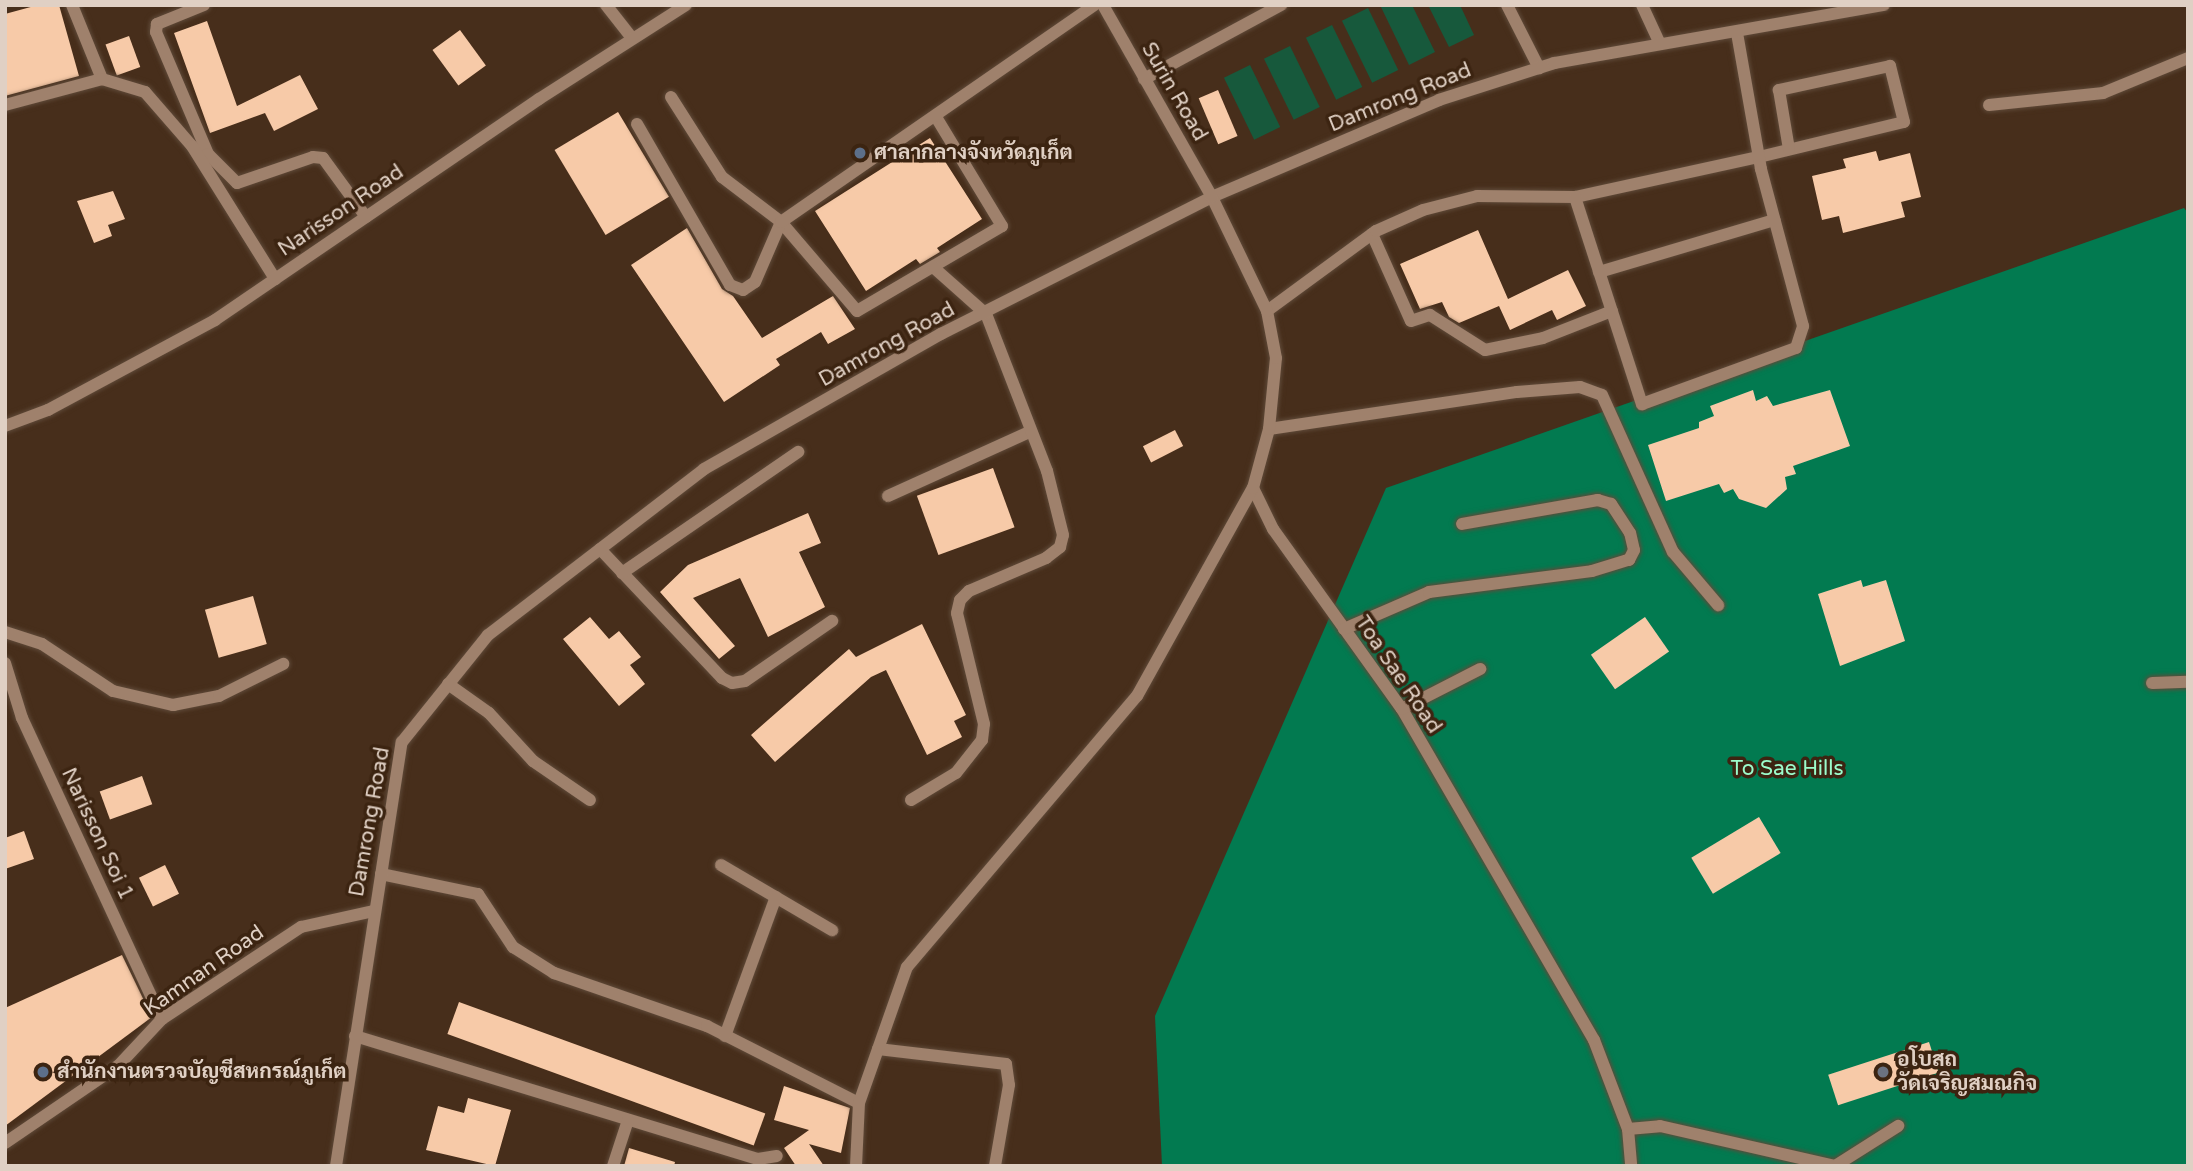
<!DOCTYPE html>
<meta charset="utf-8">
<style>
body{margin:0}
#map{position:relative;width:2193px;height:1171px;overflow:hidden;background:#472e1b;font-family:"Varela Round",Sarabun,sans-serif}
div>[style]{position:absolute}
[style*='--x']{left:calc(var(--x)*1px);top:calc(var(--y)*1px);width:calc(var(--w)*1px);rotate:calc(var(--a)*1deg)}
.green>*{inset:0;background:#17593c;transform-origin:0 0}
.forest>*{inset:0;background:#027a50}
.building>*{inset:0;background:#f7caa8;transform-origin:0 0}
.roads{filter:drop-shadow(0 0 2px #5f4a39) drop-shadow(0 0 2px #5f4a39)}
.minor>*{height:12px;margin:-6px;padding:0 6px;transform-origin:6px;border-radius:6px;background:#9f816c}
.dots>*{width:19px;height:19px;translate:-50% -50%;box-sizing:border-box;border:4px solid #3c2411;border-radius:50%}
span{translate:-50% -50%;white-space:nowrap;text-align:center;line-height:1.15;-webkit-text-stroke:7px #3c2411;paint-order:stroke}
.street-label{font-size:21px;color:#e0d0c4}
.poi-label{font-size:21px;color:#e0d0c4;font-weight:700}
.left{translate:0 -50%;text-align:left}
.park-label{font-size:21px;color:#9bfccb}
.frame{position:absolute;inset:0;border:7px solid #e0d0c4;pointer-events:none}
</style>
<div id="map">
<div class="green">
<i style="clip-path:polygon(1380px 5px,1412px 5px,1435px 52px,1409px 65px)"></i>
<i style="clip-path:polygon(1428px 5px,1460px 5px,1474px 35px,1449px 47px)"></i>
<i style="left:1368px;top:8px;width:69px;height:29px;rotate:64deg"></i>
<i style="left:1332px;top:25px;width:69px;height:29px;rotate:64deg"></i>
<i style="left:1290px;top:46px;width:68px;height:29px;rotate:64deg"></i>
<i style="left:1250px;top:65px;width:69px;height:29px;rotate:64deg"></i>
</div>
<div class="forest">
<i style="clip-path:polygon(2184px 208px,2188px 213px,2188px 1166px,1162px 1166px,1155px 1016px,1386px 488px)"></i>
</div>
<div class="building">
<i style="clip-path:polygon(38px 5px,59px 5px,79px 76px,5px 96px,5px 14px)"></i>
<i style="clip-path:polygon(207px 21px,237px 106px,300px 75px,318px 109px,274px 131px,265px 113px,210px 133px,174px 33px)"></i>
<i style="left:460px;top:30px;width:44px;height:34px;rotate:54deg"></i>
<i style="left:129px;top:36px;width:33px;height:25px;rotate:70deg"></i>
<i style="left:1218px;top:90px;width:50px;height:21px;rotate:67deg"></i>
<i style="left:618px;top:112px;width:99px;height:74px;rotate:59deg"></i>
<i style="clip-path:polygon(930px 138px,982px 219px,937px 248px,940px 252px,920px 264px,916px 259px,866px 291px,815px 211px)"></i>
<i style="clip-path:polygon(1876px 151px,1879px 161px,1910px 153px,1921px 197px,1901px 202px,1905px 217px,1843px 233px,1839px 216px,1822px 220px,1812px 176px,1846px 168px,1843px 159px)"></i>
<i style="clip-path:polygon(113px 191px,125px 219px,108px 225px,112px 236px,94px 243px,77px 201px)"></i>
<i style="clip-path:polygon(687px 228px,722px 289px,733px 296px,762px 338px,833px 296px,855px 329px,828px 344px,821px 332px,776px 359px,780px 365px,724px 402px,631px 265px)"></i>
<i style="clip-path:polygon(1478px 230px,1508px 299px,1568px 270px,1586px 306px,1557px 320px,1552px 310px,1510px 330px,1499px 306px,1459px 323px,1449px 317px,1442px 302px,1420px 309px,1400px 264px)"></i>
<i style="clip-path:polygon(1753px 390px,1756px 401px,1767px 396px,1773px 406px,1830px 390px,1850px 446px,1793px 466px,1796px 474px,1785px 477px,1787px 489px,1766px 508px,1739px 499px,1733px 489px,1724px 493px,1719px 484px,1666px 501px,1648px 445px,1699px 428px,1699px 422px,1714px 416px,1710px 406px)"></i>
<i style="left:1175px;top:430px;width:18px;height:36px;rotate:63deg"></i>
<i style="left:993px;top:468px;width:63px;height:81px;rotate:70deg"></i>
<i style="clip-path:polygon(808px 513px,821px 543px,799px 552px,825px 607px,768px 637px,740px 578px,693px 598px,735px 646px,719px 659px,660px 592px,688px 565px)"></i>
<i style="clip-path:polygon(1861px 580px,1863px 587px,1886px 580px,1905px 641px,1840px 666px,1818px 594px)"></i>
<i style="left:253px;top:596px;width:50px;height:50px;rotate:74deg"></i>
<i style="clip-path:polygon(590px 617px,609px 639px,619px 631px,641px 657px,630px 665px,645px 684px,619px 706px,563px 639px)"></i>
<i style="left:1645px;top:617px;width:42px;height:66px;rotate:55deg"></i>
<i style="clip-path:polygon(922px 624px,966px 715px,954px 721px,962px 737px,927px 755px,886px 670px,871px 677px,775px 762px,751px 735px,849px 649px,856px 657px)"></i>
<i style="left:142px;top:776px;width:30px;height:45px;rotate:70deg"></i>
<i style="left:1759px;top:817px;width:42px;height:79px;rotate:59deg"></i>
<i style="clip-path:polygon(24px 831px,34px 859px,5px 869px,5px 838px)"></i>
<i style="left:165px;top:865px;width:32px;height:29px;rotate:64deg"></i>
<i style="clip-path:polygon(122px 955px,152px 1017px,5px 1126px,5px 1008px)"></i>
<i style="left:459px;top:1002px;width:326px;height:34px;rotate:20deg"></i>
<i style="left:1929px;top:1042px;width:32px;height:106px;rotate:72deg"></i>
<i style="clip-path:polygon(784px 1086px,850px 1108px,841px 1153px,809px 1144px,824px 1166px,796px 1166px,784px 1148px,809px 1130px,774px 1120px)"></i>
<i style="clip-path:polygon(468px 1098px,511px 1110px,495px 1166px,426px 1150px,438px 1106px,464px 1113px)"></i>
<i style="clip-path:polygon(629px 1148px,675px 1162px,674px 1166px,624px 1166px)"></i>
</div>
<div class="roads">
<div class="minor">
<i style="--x:72;--y:5;--w:80;--a:67.9"></i>
<i style="--x:204;--y:5;--w:51;--a:158"></i>
<i style="--x:157;--y:24;--w:8;--a:97"></i>
<i style="--x:156;--y:32;--w:133;--a:66.9"></i>
<i style="--x:208;--y:154;--w:41;--a:45"></i>
<i style="--x:237;--y:183;--w:80;--a:-18.9"></i>
<i style="--x:313;--y:157;--w:10;--a:6"></i>
<i style="--x:323;--y:158;--w:73;--a:53.9"></i>
<i style="--x:606;--y:5;--w:42;--a:51.8"></i>
<i style="--x:1507;--y:5;--w:71;--a:63.1"></i>
<i style="--x:1642;--y:5;--w:43;--a:65.2"></i>
<i style="--x:1144;--y:79;--w:156;--a:-28.4"></i>
<i style="--x:671;--y:97;--w:95;--a:57.5"></i>
<i style="--x:722;--y:177;--w:74;--a:37.3"></i>
<i style="--x:781;--y:222;--w:117;--a:49.5"></i>
<i style="--x:857;--y:311;--w:168;--a:-30.4"></i>
<i style="--x:1002;--y:226;--w:127;--a:-121.2"></i>
<i style="--x:5;--y:105;--w:100;--a:-15"></i>
<i style="--x:102;--y:79;--w:45;--a:16.8"></i>
<i style="--x:145;--y:92;--w:72;--a:49"></i>
<i style="--x:192;--y:146;--w:157;--a:58"></i>
<i style="--x:1989;--y:105;--w:115;--a:-6"></i>
<i style="--x:2103;--y:93;--w:92;--a:-22.4"></i>
<i style="--x:637;--y:124;--w:186;--a:60"></i>
<i style="--x:730;--y:285;--w:14;--a:21"></i>
<i style="--x:743;--y:290;--w:14;--a:-34"></i>
<i style="--x:755;--y:282;--w:65;--a:-66.6"></i>
<i style="--x:781;--y:222;--w:381;--a:-34.7"></i>
<i style="--x:1575;--y:197;--w:188;--a:-12.3"></i>
<i style="--x:1759;--y:157;--w:149;--a:-13.6"></i>
<i style="--x:1904;--y:122;--w:58;--a:-104"></i>
<i style="--x:1890;--y:66;--w:114;--a:167.8"></i>
<i style="--x:1779;--y:90;--w:60;--a:80.4"></i>
<i style="--x:1372;--y:234;--w:95;--a:65.9"></i>
<i style="--x:1411;--y:321;--w:20;--a:-18"></i>
<i style="--x:1430;--y:315;--w:65;--a:32.5"></i>
<i style="--x:1485;--y:350;--w:59;--a:-11.7"></i>
<i style="--x:1543;--y:338;--w:74;--a:-21.4"></i>
<i style="--x:1599;--y:272;--w:183;--a:-16.5"></i>
<i style="--x:1267;--y:311;--w:135;--a:-36.3"></i>
<i style="--x:1376;--y:231;--w:51;--a:-24.1"></i>
<i style="--x:1423;--y:210;--w:56;--a:-14.5"></i>
<i style="--x:1477;--y:196;--w:98;--a:0.6"></i>
<i style="--x:1575;--y:197;--w:218;--a:72.1"></i>
<i style="--x:1642;--y:404;--w:164;--a:-20"></i>
<i style="--x:1796;--y:348;--w:23;--a:-72"></i>
<i style="--x:1803;--y:326;--w:163;--a:-105"></i>
<i style="--x:1761;--y:169;--w:138;--a:-100"></i>
<i style="--x:5;--y:426;--w:46;--a:-20.4"></i>
<i style="--x:48;--y:410;--w:190;--a:-28.3"></i>
<i style="--x:215;--y:320;--w:392;--a:-34.3"></i>
<i style="--x:539;--y:99;--w:174;--a:-32.6"></i>
<i style="--x:1269;--y:429;--w:251;--a:-8.5"></i>
<i style="--x:1517;--y:392;--w:63;--a:-4.5"></i>
<i style="--x:1580;--y:387;--w:23;--a:20"></i>
<i style="--x:1602;--y:395;--w:172;--a:65.7"></i>
<i style="--x:1673;--y:552;--w:70;--a:49.7"></i>
<i style="--x:1253;--y:488;--w:46;--a:64"></i>
<i style="--x:1273;--y:529;--w:221;--a:54.4"></i>
<i style="--x:1402;--y:709;--w:383;--a:59.9"></i>
<i style="--x:1594;--y:1040;--w:95;--a:69.1"></i>
<i style="--x:1628;--y:1129;--w:37;--a:85"></i>
<i style="--x:888;--y:496;--w:157;--a:-24.4"></i>
<i style="--x:600;--y:549;--w:178;--a:46.6"></i>
<i style="--x:722;--y:678;--w:11;--a:27"></i>
<i style="--x:732;--y:683;--w:13;--a:-9"></i>
<i style="--x:745;--y:681;--w:106;--a:-34.6"></i>
<i style="--x:622;--y:573;--w:214;--a:-34.5"></i>
<i style="--x:1344;--y:629;--w:93;--a:-23.5"></i>
<i style="--x:1429;--y:592;--w:164;--a:-7.3"></i>
<i style="--x:1592;--y:571;--w:39;--a:-17"></i>
<i style="--x:1629;--y:560;--w:11;--a:-63"></i>
<i style="--x:1634;--y:550;--w:17;--a:-103"></i>
<i style="--x:1630;--y:533;--w:35;--a:-123"></i>
<i style="--x:1611;--y:504;--w:14;--a:-163"></i>
<i style="--x:1598;--y:500;--w:138;--a:170"></i>
<i style="--x:5;--y:632;--w:39;--a:18"></i>
<i style="--x:42;--y:644;--w:85;--a:33.5"></i>
<i style="--x:113;--y:691;--w:62;--a:13.1"></i>
<i style="--x:173;--y:705;--w:47;--a:-11.1"></i>
<i style="--x:219;--y:696;--w:72;--a:-26.6"></i>
<i style="--x:5;--y:663;--w:58;--a:72.8"></i>
<i style="--x:22;--y:718;--w:332;--a:65.1"></i>
<i style="--x:2152;--y:683;--w:36;--a:-2"></i>
<i style="--x:448;--y:684;--w:50;--a:35.3"></i>
<i style="--x:489;--y:713;--w:65;--a:47.5"></i>
<i style="--x:533;--y:761;--w:69;--a:34.4"></i>
<i style="--x:1402;--y:709;--w:88;--a:-27.1"></i>
<i style="--x:911;--y:800;--w:52;--a:-31"></i>
<i style="--x:956;--y:773;--w:42;--a:-51.8"></i>
<i style="--x:982;--y:740;--w:16;--a:-83"></i>
<i style="--x:984;--y:724;--w:114;--a:-103.7"></i>
<i style="--x:957;--y:613;--w:13;--a:-77"></i>
<i style="--x:960;--y:600;--w:13;--a:-45"></i>
<i style="--x:969;--y:591;--w:84;--a:-23.2"></i>
<i style="--x:1046;--y:558;--w:18;--a:-38"></i>
<i style="--x:1060;--y:547;--w:12;--a:-76"></i>
<i style="--x:1063;--y:535;--w:66;--a:-104"></i>
<i style="--x:1047;--y:471;--w:168;--a:-111.2"></i>
<i style="--x:986;--y:314;--w:71;--a:-138.4"></i>
<i style="--x:721;--y:865;--w:129;--a:30.4"></i>
<i style="--x:381;--y:874;--w:99;--a:11.7"></i>
<i style="--x:478;--y:894;--w:64;--a:56.6"></i>
<i style="--x:513;--y:947;--w:49;--a:32.4"></i>
<i style="--x:554;--y:973;--w:162;--a:19.1"></i>
<i style="--x:707;--y:1026;--w:170;--a:26.9"></i>
<i style="--x:355;--y:1036;--w:421;--a:17"></i>
<i style="--x:758;--y:1159;--w:19;--a:-9"></i>
<i style="--x:725;--y:1036;--w:148;--a:-69.9"></i>
<i style="--x:878;--y:1049;--w:129;--a:6.7"></i>
<i style="--x:1006;--y:1064;--w:21;--a:82"></i>
<i style="--x:1009;--y:1085;--w:82;--a:99.8"></i>
<i style="--x:1628;--y:1129;--w:32;--a:-5"></i>
<i style="--x:1660;--y:1126;--w:180;--a:12.9"></i>
<i style="--x:5;--y:1143;--w:137;--a:-34.3"></i>
<i style="--x:118;--y:1066;--w:64;--a:-46.9"></i>
<i style="--x:162;--y:1019;--w:167;--a:-33.5"></i>
<i style="--x:301;--y:927;--w:75;--a:-12.4"></i>
<i style="--x:336;--y:1166;--w:429;--a:-81.2"></i>
<i style="--x:402;--y:742;--w:137;--a:-51.2"></i>
<i style="--x:488;--y:635;--w:272;--a:-37.5"></i>
<i style="--x:704;--y:469;--w:273;--a:-29.7"></i>
<i style="--x:941;--y:334;--w:304;--a:-26.8"></i>
<i style="--x:1212;--y:197;--w:247;--a:-23.1"></i>
<i style="--x:1439;--y:100;--w:121;--a:-17.8"></i>
<i style="--x:1554;--y:63;--w:335;--a:-10"></i>
<i style="--x:613;--y:1166;--w:48;--a:-71.9"></i>
<i style="--x:856;--y:1166;--w:63;--a:-87.3"></i>
<i style="--x:859;--y:1103;--w:144;--a:-70.6"></i>
<i style="--x:907;--y:967;--w:355;--a:-49.7"></i>
<i style="--x:1137;--y:696;--w:238;--a:-60.9"></i>
<i style="--x:1253;--y:488;--w:61;--a:-74.8"></i>
<i style="--x:1269;--y:429;--w:71;--a:-84.4"></i>
<i style="--x:1276;--y:358;--w:48;--a:-100.8"></i>
<i style="--x:1267;--y:311;--w:127;--a:-115.8"></i>
<i style="--x:1212;--y:197;--w:221;--a:-119.6"></i>
<i style="--x:1835;--y:1166;--w:75;--a:-32.4"></i>
</div>
</div>
<div class="dots">
<i style="left:860px;top:153px;background:#5c6f8a"></i>
<i style="left:43px;top:1072px;background:#5c6f8a"></i>
<i style="left:1883px;top:1072px;background:#6b7280"></i>
</div>
<div class="street-label">
<span style="left:1174px;top:92px;rotate:60deg">Surin Road</span>
<span style="left:1400px;top:98px;rotate:-22deg">Damrong Road</span>
<span style="left:341px;top:211px;rotate:-34deg">Narisson Road</span>
<span style="left:887px;top:345px;rotate:-29deg">Damrong Road</span>
<span style="left:1398px;top:675px;rotate:56deg">Toa Sae Road</span>
<span style="left:370px;top:822px;rotate:-80deg">Damrong Road</span>
<span style="left:97px;top:834px;rotate:65deg">Narisson Soi 1</span>
<span style="left:204px;top:971px;rotate:-35deg">Kamnan Road</span>
</div>
<div class="poi-label">
<span class="left" style="left:874px;top:153px">ศาลากลางจังหวัดภูเก็ต</span>
<span class="left" style="left:1897px;top:1072px">อุโบสถ<br>วัดเจริญสมณกิจ</span>
<span class="left" style="left:57px;top:1072px">สำนักงานตรวจบัญชีสหกรณ์ภูเก็ต</span>
</div>
<div class="park-label">
<span style="left:1787px;top:769px">To Sae Hills</span>
</div>
<div class="frame"></div>
</div>
